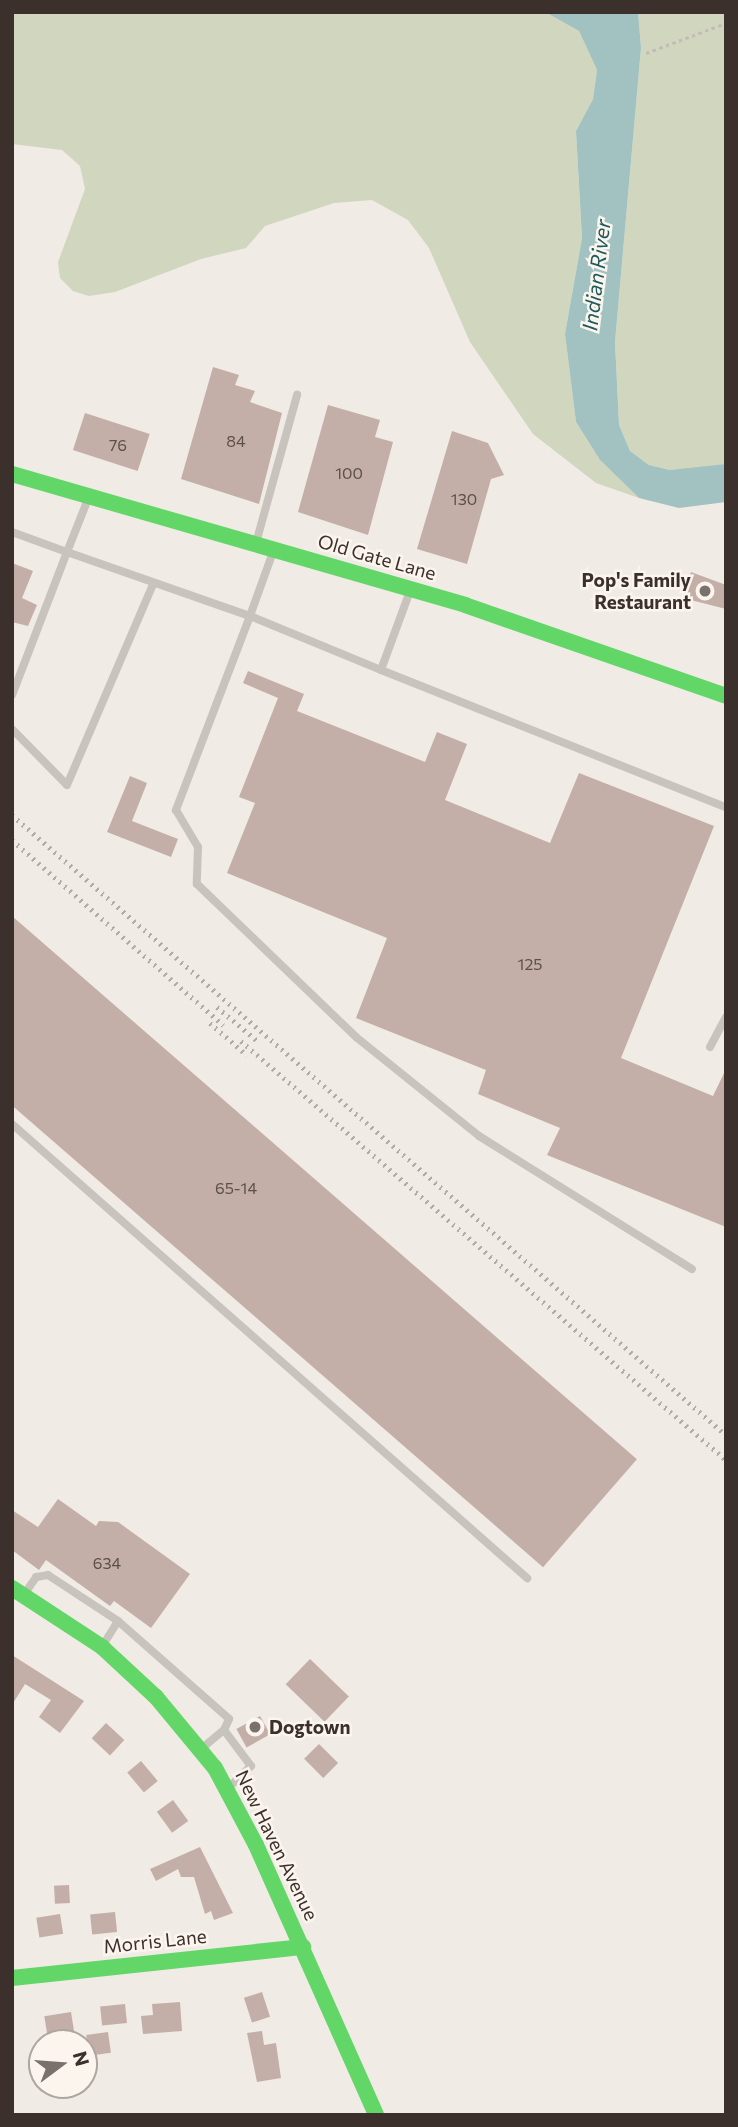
<!DOCTYPE html>
<style>
body{margin:0}
#map{position:relative;width:738px;height:2127px;overflow:hidden;background:#f0ebe5;font-family:Commissioner,sans-serif}
div>[style]{position:absolute}
[style*='--x']{left:calc(var(--x)*1px);top:calc(var(--y)*1px);width:calc(var(--w)*1px);rotate:calc(var(--a)*1deg)}
.green>*{inset:0;background:#d1d6bf}
.water>*{inset:0;background:#a1c2c1}
.building>*{inset:0;background:#c3afa7;transform-origin:0 0}
.path>*{height:2.5px;margin-top:-1.25px;transform-origin:0;background:repeating-linear-gradient(90deg,#c2bbb6 0 3.5px,transparent 0 7px)}
.lane>*{height:8px;margin:-4px;padding:0 4px;transform-origin:4px;border-radius:4px;background:#c9c3be}
.fast>*{height:16px;margin:-8px;padding:0 8px;transform-origin:8px;border-radius:8px;background:#63d668}
.rail>*{height:4.5px;margin-top:-2.25px;transform-origin:0;background:repeating-linear-gradient(90deg,#b1aca8 0 2px,transparent 0 7px)}
.dots>*{width:19px;height:19px;translate:-50% -50%;box-sizing:border-box;border:4px solid #fbf5ee;border-radius:50%}
span{translate:-50% -50%;white-space:nowrap;text-align:center;line-height:1.15;-webkit-text-stroke:5px #fbf5ee;paint-order:stroke}
.number-label{font-size:16px;color:#5d504a}
.number-label span{-webkit-text-stroke-width:0}
.street-label{font-size:19px;color:#3b302b}
.poi-label{font-size:19px;color:#3b302b;font-weight:700}
.right{translate:-100% -50%;text-align:right}
.left{translate:0 -50%;text-align:left}
.water-label{font-size:21px;color:#1f5a5e;font-style:italic}
.frame{position:absolute;inset:0;border:14px solid #3b302b;pointer-events:none}
.north{position:absolute;left:28px;top:2029px;width:70px;height:70px;box-sizing:border-box;background:#fbf5ee;border:2px solid #aea6a0;border-radius:50%;rotate:74deg;font-size:19px;font-weight:700;line-height:28px;text-align:center;color:#3b302b}
.north::after{content:'';display:block;margin:auto;width:24px;height:32px;background:#7a716c;clip-path:polygon(50% 0,100% 100%,50% 72%,0 100%)}
</style>
<div id="map">
<div class="green">
<i style="clip-path:polygon(12px 12px,545px 12px,579px 31px,597px 70px,593px 99px,576px 131px,582px 238px,565px 334px,576px 422px,600px 460px,639px 498px,596px 483px,533px 434px,470px 342px,429px 248px,408px 220px,372px 200px,334px 203px,265px 226px,246px 248px,201px 259px,115px 292px,89px 296px,73px 291px,60px 278px,58px 262px,85px 189px,80px 166px,62px 150px,12px 144px)"></i>
<i style="clip-path:polygon(638px 12px,726px 12px,726px 464px,711px 468px,670px 470px,649px 465px,630px 451px,619px 425px,615px 342px,641px 48px)"></i>
</div>
<div class="water">
<i style="clip-path:polygon(545px 12px,638px 12px,641px 48px,615px 342px,619px 425px,630px 451px,649px 465px,670px 470px,726px 464px,726px 502px,679px 508px,639px 498px,600px 460px,576px 422px,565px 334px,582px 238px,576px 131px,593px 99px,597px 70px,579px 31px)"></i>
</div>
<div class="building">
<i style="clip-path:polygon(213px 367px,239px 375px,235px 385px,255px 391px,250px 402px,282px 413px,259px 504px,181px 479px)"></i>
<i style="clip-path:polygon(328px 405px,380px 420px,375px 437px,393px 442px,368px 535px,298px 512px)"></i>
<i style="left:85px;top:413px;width:68px;height:39px;rotate:18deg"></i>
<i style="clip-path:polygon(452px 431px,488px 443px,504px 475px,491px 479px,467px 564px,417px 549px)"></i>
<i style="clip-path:polygon(12px 563px,33px 571px,22px 598px,37px 605px,28px 626px,12px 622px)"></i>
<i style="clip-path:polygon(691px 572px,726px 585px,726px 609px,683px 598px)"></i>
<i style="clip-path:polygon(248px 671px,304px 694px,297px 711px,425px 762px,437px 732px,467px 744px,445px 800px,550px 843px,579px 773px,714px 826px,621px 1058px,713px 1096px,726px 1069px,726px 1227px,547px 1155px,560px 1128px,478px 1094px,486px 1070px,356px 1018px,387px 938px,227px 873px,255px 803px,239px 797px,278px 698px,243px 683px)"></i>
<i style="clip-path:polygon(130px 776px,147px 783px,132px 821px,178px 839px,171px 857px,107px 832px)"></i>
<i style="left:12px;top:916px;width:828px;height:143px;rotate:41deg"></i>
<i style="clip-path:polygon(58px 1499px,96px 1526px,99px 1521px,118px 1522px,190px 1574px,151px 1628px,114px 1601px,110px 1606px,46px 1560px,39px 1570px,12px 1550px,12px 1510px,38px 1527px)"></i>
<i style="clip-path:polygon(12px 1655px,84px 1701px,60px 1733px,39px 1717px,51px 1700px,25px 1684px,12px 1705px)"></i>
<i style="left:310px;top:1659px;width:54px;height:35px;rotate:44deg"></i>
<i style="left:260px;top:1716px;width:21px;height:27px;rotate:61deg"></i>
<i style="left:106px;top:1723px;width:25px;height:21px;rotate:43deg"></i>
<i style="left:319px;top:1744px;width:27px;height:21px;rotate:45deg"></i>
<i style="left:141px;top:1761px;width:26px;height:18px;rotate:50deg"></i>
<i style="left:173px;top:1800px;width:26px;height:20px;rotate:54deg"></i>
<i style="clip-path:polygon(200px 1847px,233px 1913px,214px 1920px,211px 1911px,205px 1914px,194px 1877px,181px 1877px,178px 1869px,156px 1881px,150px 1869px)"></i>
<i style="left:69px;top:1885px;width:18px;height:15px;rotate:87deg"></i>
<i style="left:115px;top:1912px;width:20px;height:25px;rotate:84deg"></i>
<i style="left:60px;top:1914px;width:20px;height:24px;rotate:81deg"></i>
<i style="left:262px;top:1992px;width:26px;height:19px;rotate:72deg"></i>
<i style="clip-path:polygon(180px 2002px,182px 2031px,143px 2034px,141px 2016px,153px 2015px,152px 2004px)"></i>
<i style="left:125px;top:2004px;width:19px;height:25px;rotate:84deg"></i>
<i style="left:71px;top:2012px;width:19px;height:27px;rotate:81deg"></i>
<i style="clip-path:polygon(262px 2031px,264px 2045px,276px 2043px,281px 2078px,257px 2082px,247px 2033px)"></i>
<i style="left:108px;top:2032px;width:21px;height:22px;rotate:82deg"></i>
</div>
<div class="path">
<i style="--x:646;--y:53;--w:85;--a:-20.6"></i>
</div>
<div class="lane">
<i style="--x:88;--y:499;--w:57;--a:111.6"></i>
<i style="--x:67;--y:552;--w:194;--a:19.3"></i>
<i style="--x:250;--y:616;--w:208;--a:110.9"></i>
<i style="--x:176;--y:810;--w:43;--a:59.3"></i>
<i style="--x:198;--y:847;--w:37;--a:92"></i>
<i style="--x:197;--y:884;--w:221;--a:43.9"></i>
<i style="--x:356;--y:1037;--w:158;--a:38.8"></i>
<i style="--x:479;--y:1136;--w:251;--a:32"></i>
<i style="--x:12;--y:532;--w:59;--a:20"></i>
<i style="--x:67;--y:552;--w:153;--a:111"></i>
<i style="--x:256;--y:543;--w:154;--a:-74.5"></i>
<i style="--x:273;--y:552;--w:68;--a:109.8"></i>
<i style="--x:250;--y:616;--w:142;--a:22.4"></i>
<i style="--x:410;--y:591;--w:84;--a:110.2"></i>
<i style="--x:381;--y:670;--w:371;--a:21.7"></i>
<i style="--x:12;--y:729;--w:78;--a:45.5"></i>
<i style="--x:67;--y:785;--w:219;--a:-66.8"></i>
<i style="--x:710;--y:1047;--w:34;--a:-62"></i>
<i style="--x:12;--y:1124;--w:687;--a:41.4"></i>
<i style="--x:25;--y:1593;--w:19;--a:-55"></i>
<i style="--x:36;--y:1577;--w:12;--a:-9"></i>
<i style="--x:48;--y:1575;--w:84;--a:33.3"></i>
<i style="--x:118;--y:1621;--w:148;--a:41.4"></i>
<i style="--x:229;--y:1719;--w:12;--a:114"></i>
<i style="--x:103;--y:1645;--w:28;--a:-58"></i>
<i style="--x:201;--y:1749;--w:30;--a:-40"></i>
<i style="--x:224;--y:1730;--w:45;--a:53.1"></i>
<i style="--x:251;--y:1766;--w:30;--a:136"></i>
</div>
<div class="fast">
<i style="--x:12;--y:474;--w:472;--a:16.1"></i>
<i style="--x:465;--y:605;--w:276;--a:19.2"></i>
<i style="--x:12;--y:1588;--w:108;--a:33.2"></i>
<i style="--x:102;--y:1647;--w:74;--a:42.8"></i>
<i style="--x:156;--y:1697;--w:92;--a:50.3"></i>
<i style="--x:215;--y:1768;--w:87;--a:62"></i>
<i style="--x:256;--y:1845;--w:295;--a:66"></i>
<i style="--x:12;--y:1978;--w:293;--a:-6.1"></i>
</div>
<div class="rail">
<i style="--x:12;--y:815;--w:946;--a:40.97"></i>
<i style="--x:12;--y:840;--w:281;--a:41.2"></i>
<i style="--x:217;--y:1007;--w:56;--a:39.9"></i>
<i style="--x:210;--y:1023;--w:49;--a:40.9"></i>
<i style="--x:241;--y:1041;--w:641;--a:40.82"></i>
</div>
<div class="dots">
<i style="left:705px;top:591px;background:#7a716c"></i>
<i style="left:255px;top:1727px;background:#7a716c"></i>
</div>
<div class="number-label">
<span style="left:236px;top:441px">84</span>
<span style="left:118px;top:445px">76</span>
<span style="left:349px;top:473px">100</span>
<span style="left:464px;top:499px">130</span>
<span style="left:530px;top:964px">125</span>
<span style="left:236px;top:1188px">65-14</span>
<span style="left:107px;top:1563px">634</span>
</div>
<div class="street-label">
<span style="left:377px;top:557px;rotate:16deg">Old Gate Lane</span>
<span style="left:277px;top:1845px;rotate:64deg">New Haven Avenue</span>
<span style="left:155px;top:1941px;rotate:-6deg">Morris Lane</span>
</div>
<div class="poi-label">
<span class="right" style="left:691px;top:591px">Pop's Family<br>Restaurant</span>
<span class="left" style="left:269px;top:1727px">Dogtown</span>
</div>
<div class="water-label">
<span style="left:596px;top:275px;rotate:-83deg">Indian River</span>
</div>
<div class="frame"></div>
<div class="north">N</div>
</div>
